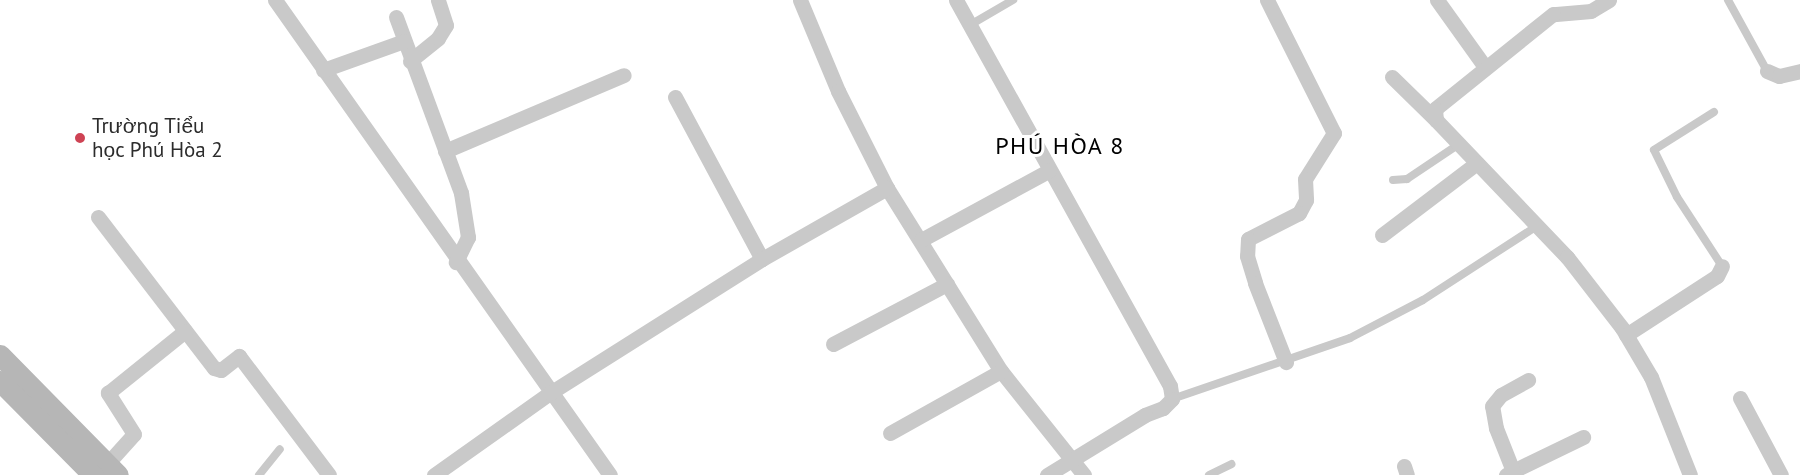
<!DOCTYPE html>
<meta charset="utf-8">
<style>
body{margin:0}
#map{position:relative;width:1800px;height:475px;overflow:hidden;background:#fff;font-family:"PT Sans",sans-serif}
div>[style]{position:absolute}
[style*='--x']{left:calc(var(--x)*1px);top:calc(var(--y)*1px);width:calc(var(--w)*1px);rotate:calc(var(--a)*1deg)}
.service>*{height:8px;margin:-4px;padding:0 4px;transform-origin:4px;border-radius:4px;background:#c9c9c9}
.minor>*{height:15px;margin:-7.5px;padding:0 7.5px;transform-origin:7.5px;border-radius:7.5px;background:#c9c9c9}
.secondary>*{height:21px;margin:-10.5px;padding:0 10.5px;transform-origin:10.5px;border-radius:10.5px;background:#b6b6b6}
.dots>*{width:16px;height:16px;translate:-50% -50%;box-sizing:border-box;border:3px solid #fff;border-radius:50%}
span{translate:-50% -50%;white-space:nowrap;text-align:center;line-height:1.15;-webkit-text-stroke:6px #fff;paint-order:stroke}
.poi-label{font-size:21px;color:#2c2c2c}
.left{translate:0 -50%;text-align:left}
.quarter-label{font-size:24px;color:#000;letter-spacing:1.5px}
</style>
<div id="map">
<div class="service">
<i style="--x:1728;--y:0;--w:81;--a:61.2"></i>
<i style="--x:970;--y:25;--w:50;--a:-30.2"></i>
<i style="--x:1714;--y:112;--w:71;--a:147.7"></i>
<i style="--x:1654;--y:150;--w:52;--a:63.9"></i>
<i style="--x:1677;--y:197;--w:82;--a:56.9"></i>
<i style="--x:1393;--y:180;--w:14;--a:-4"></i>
<i style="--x:1407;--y:179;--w:63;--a:-33.9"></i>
<i style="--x:1172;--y:399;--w:188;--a:-18.9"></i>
<i style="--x:1350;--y:338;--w:82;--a:-27.5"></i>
<i style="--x:1423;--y:300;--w:136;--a:-33"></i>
<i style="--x:259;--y:475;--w:33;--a:-51"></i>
<i style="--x:1209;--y:475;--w:25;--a:-26"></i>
</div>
<div class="minor">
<i style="--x:275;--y:0;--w:581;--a:54.81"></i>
<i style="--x:800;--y:0;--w:99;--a:67.3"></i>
<i style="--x:838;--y:91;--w:109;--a:63.2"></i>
<i style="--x:887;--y:188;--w:216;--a:58.1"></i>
<i style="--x:1001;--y:371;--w:133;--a:51.4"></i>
<i style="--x:956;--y:0;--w:441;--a:61"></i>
<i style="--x:1170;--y:386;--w:13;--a:81"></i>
<i style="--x:1172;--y:399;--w:13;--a:135"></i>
<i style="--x:1163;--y:408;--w:19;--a:159"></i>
<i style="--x:1145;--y:415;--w:115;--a:148.5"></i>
<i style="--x:1267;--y:0;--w:149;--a:63.3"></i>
<i style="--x:1334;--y:133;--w:54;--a:122.2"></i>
<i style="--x:1305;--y:179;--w:21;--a:87"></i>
<i style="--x:1306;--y:200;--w:15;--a:118"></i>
<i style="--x:1299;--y:213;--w:57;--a:153"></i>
<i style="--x:1248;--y:239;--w:17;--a:93"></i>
<i style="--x:1247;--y:256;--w:28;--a:73"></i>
<i style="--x:1255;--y:283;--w:85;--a:68.6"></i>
<i style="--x:1437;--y:0;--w:82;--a:54.4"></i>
<i style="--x:1609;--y:0;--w:21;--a:149"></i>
<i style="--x:1591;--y:11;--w:38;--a:175"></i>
<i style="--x:1553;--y:14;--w:151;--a:141.2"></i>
<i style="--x:1435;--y:109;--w:11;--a:85"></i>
<i style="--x:1436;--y:120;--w:190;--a:46.3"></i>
<i style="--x:1567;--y:257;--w:90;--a:52.2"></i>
<i style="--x:1622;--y:328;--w:57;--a:59.4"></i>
<i style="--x:1651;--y:377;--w:105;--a:68.3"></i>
<i style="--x:396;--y:17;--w:188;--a:69.7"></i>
<i style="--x:461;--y:193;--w:45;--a:81"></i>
<i style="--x:468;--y:237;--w:28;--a:116"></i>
<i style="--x:410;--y:61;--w:36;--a:-39"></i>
<i style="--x:438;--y:38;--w:15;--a:-58"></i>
<i style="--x:446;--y:25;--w:26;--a:-108"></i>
<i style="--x:323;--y:70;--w:86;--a:-19.7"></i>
<i style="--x:1767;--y:71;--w:13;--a:23"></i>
<i style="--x:1779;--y:76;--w:22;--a:-13"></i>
<i style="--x:1392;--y:77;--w:62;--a:44.3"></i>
<i style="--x:675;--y:97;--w:184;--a:61.8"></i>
<i style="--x:445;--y:151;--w:194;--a:-23"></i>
<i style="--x:98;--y:217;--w:190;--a:52.5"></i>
<i style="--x:214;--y:368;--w:7;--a:16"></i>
<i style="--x:221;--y:370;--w:23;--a:-38"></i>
<i style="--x:239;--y:356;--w:149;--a:52.9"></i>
<i style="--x:1382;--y:235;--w:119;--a:-37.2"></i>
<i style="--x:921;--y:240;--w:145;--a:-28.5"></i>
<i style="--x:1626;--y:335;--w:108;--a:-33"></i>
<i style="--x:1717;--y:276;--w:11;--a:-63"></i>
<i style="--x:833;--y:344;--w:129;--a:-27.8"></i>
<i style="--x:1740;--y:398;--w:87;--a:62"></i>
<i style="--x:890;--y:433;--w:127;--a:-29.2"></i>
<i style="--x:107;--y:464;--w:40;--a:-48"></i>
<i style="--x:134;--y:434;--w:49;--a:-122.4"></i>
<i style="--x:108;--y:393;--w:99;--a:-38.8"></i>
<i style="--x:1404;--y:466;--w:9;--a:72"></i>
<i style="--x:1513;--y:471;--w:78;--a:-25.9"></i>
<i style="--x:434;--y:475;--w:142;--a:-35.3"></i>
<i style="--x:550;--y:393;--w:251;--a:-32.3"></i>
<i style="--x:762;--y:259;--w:144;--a:-29.6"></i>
<i style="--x:1506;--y:475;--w:8;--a:-30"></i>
<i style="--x:1513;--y:471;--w:46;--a:-111.6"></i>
<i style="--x:1496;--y:428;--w:22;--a:-100"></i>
<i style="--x:1492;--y:406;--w:14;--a:-51"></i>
<i style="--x:1501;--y:395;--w:31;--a:-29"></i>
</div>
<div class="secondary">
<i style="--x:0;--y:355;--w:168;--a:45.5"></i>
<i style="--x:0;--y:381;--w:132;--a:45.3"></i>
</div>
<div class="dots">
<i style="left:80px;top:138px;background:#ce4354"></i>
</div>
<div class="poi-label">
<span class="left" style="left:92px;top:138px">Trường Tiểu<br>học Phú Hòa 2</span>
</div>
<div class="quarter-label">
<span style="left:1060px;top:146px">PHÚ HÒA 8</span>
</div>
</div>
